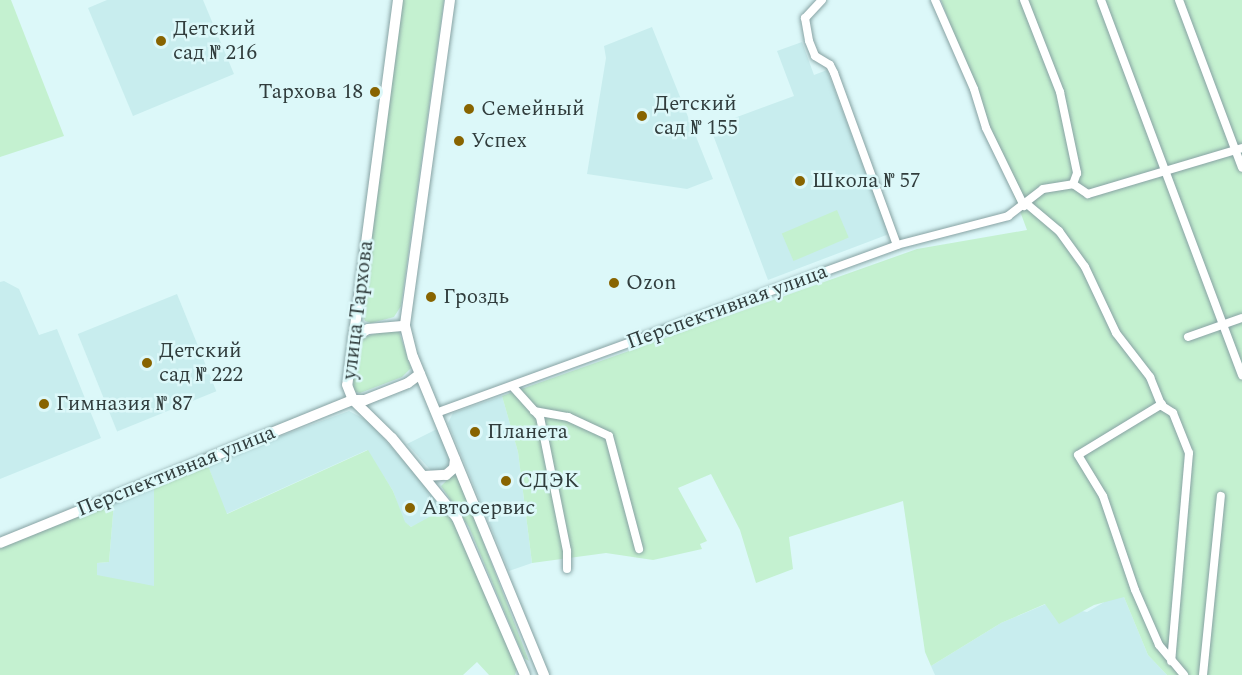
<!DOCTYPE html>
<meta charset="utf-8">
<style>
body{margin:0}
#map{position:relative;width:1242px;height:675px;overflow:hidden;background:#dcf8f9;font-family:Spectral,serif}
div>[style]{position:absolute}
[style*='--x']{left:calc(var(--x)*1px);top:calc(var(--y)*1px);width:calc(var(--w)*1px);rotate:calc(var(--a)*1deg)}
.built>*{inset:0;background:#c8edee;transform-origin:0 0}
.green>*{inset:0;background:#c4f1d0;transform-origin:0 0}
.roads{filter:drop-shadow(0 0 2px #87a2a3) drop-shadow(0 0 2px #87a2a3)}
.minor>*{height:8px;margin:-4px;padding:0 4px;transform-origin:4px;border-radius:4px;background:#fff}
.tertiary>*{height:10px;margin:-5px;padding:0 5px;transform-origin:5px;border-radius:5px;background:#fff}
.secondary>*{height:10px;margin:-5px;padding:0 5px;transform-origin:5px;border-radius:5px;background:#fff}
.dots>*{width:16px;height:16px;translate:-50% -50%;box-sizing:border-box;border:3px solid #dcf8f9;border-radius:50%}
span{translate:-50% -50%;white-space:nowrap;text-align:center;line-height:1.15;-webkit-text-stroke:5px #dcf8f9;paint-order:stroke}
.poi-label{font-size:21px;color:#313d3d}
.left{translate:0 -50%;text-align:left}
.right{translate:-100% -50%;text-align:right}
.street-label{font-size:21px;color:#313d3d}
</style>
<div id="map">
<div class="built">
<i style="clip-path:polygon(107px 0,203px 0,234px 74px,133px 116px,88px 8px)"></i>
<i style="clip-path:polygon(652px 27px,713px 179px,687px 189px,587px 174px,606px 58px,604px 46px)"></i>
<i style="clip-path:polygon(802px 42px,814px 75px,827px 70px,889px 234px,768px 280px,710px 127px,794px 96px,777px 51px)"></i>
<i style="clip-path:polygon(4px 281px,19px 289px,39px 335px,57px 329px,101px 438px,0 479px,0 282px)"></i>
<i style="left:177px;top:294px;width:105px;height:107px;rotate:68deg"></i>
<i style="clip-path:polygon(502px 396px,518px 452px,532px 563px,509px 571px,448px 423px,453px 413px)"></i>
<i style="clip-path:polygon(349px 411px,368px 421px,427px 487px,444px 509px,438px 515px,411px 527px,404px 522px,393px 491px,367px 450px,226px 514px,207px 463px)"></i>
<i style="clip-path:polygon(437px 429px,452px 463px,436px 476px,407px 444px)"></i>
<i style="clip-path:polygon(154px 485px,154px 587px,97px 576px,97px 563px,109px 562px,114px 502px)"></i>
<i style="clip-path:polygon(1113px 597px,1124px 597px,1148px 655px,1167px 675px,935px 675px,931px 666px,1001px 623px,1046px 604px,1087px 612px)"></i>
</div>
<div class="green">
<i style="clip-path:polygon(0 0,11px 0,64px 136px,0 157px)"></i>
<i style="clip-path:polygon(401px 0,444px 0,401px 306px,394px 317px,371px 323px,365px 321px,362px 313px)"></i>
<i style="clip-path:polygon(941px 0,1242px 0,1242px 675px,1167px 675px,1148px 655px,1124px 597px,1094px 605px,1059px 624px,1045px 604px,1001px 623px,931px 666px,925px 652px,903px 501px,789px 537px,793px 569px,756px 583px,740px 530px,711px 474px,678px 488px,707px 541px,700px 544px,702px 549px,653px 560px,606px 553px,532px 563px,518px 452px,502px 396px,917px 249px,1027px 230px)"></i>
<i style="left:837px;top:210px;width:30px;height:60px;rotate:67deg"></i>
<i style="clip-path:polygon(389px 329px,399px 332px,411px 368px,402px 377px,360px 393px,353px 391px,355px 347px,365px 337px)"></i>
<i style="clip-path:polygon(368px 450px,393px 491px,405px 522px,411px 527px,444px 509px,456px 526px,517px 668px,515px 675px,489px 675px,477px 662px,463px 675px,0 675px,0 547px,114px 502px,109px 562px,97px 563px,97px 575px,154px 586px,154px 485px,207px 463px,227px 514px)"></i>
<i style="clip-path:polygon(453px 474px,458px 476px,529px 661px,524px 658px,469px 527px,441px 486px)"></i>
</div>
<div class="roads">
<div class="minor">
<i style="--x:822;--y:0;--w:25;--a:133"></i>
<i style="--x:805;--y:18;--w:23;--a:80"></i>
<i style="--x:809;--y:41;--w:16;--a:68"></i>
<i style="--x:815;--y:56;--w:17;--a:31"></i>
<i style="--x:830;--y:65;--w:9;--a:63"></i>
<i style="--x:834;--y:73;--w:183;--a:69.9"></i>
<i style="--x:935;--y:0;--w:97;--a:66.3"></i>
<i style="--x:974;--y:89;--w:41;--a:72.9"></i>
<i style="--x:986;--y:128;--w:87;--a:64"></i>
<i style="--x:1024;--y:0;--w:99;--a:68.6"></i>
<i style="--x:1060;--y:92;--w:83;--a:78.1"></i>
<i style="--x:1077;--y:173;--w:12;--a:110"></i>
<i style="--x:1101;--y:0;--w:401;--a:69.4"></i>
<i style="--x:1179;--y:0;--w:179;--a:69.4"></i>
<i style="--x:1027;--y:204;--w:42;--a:40.2"></i>
<i style="--x:1059;--y:231;--w:44;--a:54.2"></i>
<i style="--x:1085;--y:267;--w:73;--a:64.8"></i>
<i style="--x:1116;--y:333;--w:56;--a:52.3"></i>
<i style="--x:1150;--y:377;--w:31;--a:68"></i>
<i style="--x:1162;--y:406;--w:13;--a:32"></i>
<i style="--x:1173;--y:413;--w:43;--a:68.2"></i>
<i style="--x:1189;--y:453;--w:209;--a:94.9"></i>
<i style="--x:1188;--y:337;--w:57;--a:-19.4"></i>
<i style="--x:513;--y:387;--w:40;--a:48"></i>
<i style="--x:540;--y:417;--w:137;--a:78.6"></i>
<i style="--x:567;--y:551;--w:18;--a:90"></i>
<i style="--x:1162;--y:404;--w:98;--a:148.7"></i>
<i style="--x:1078;--y:455;--w:48;--a:58.6"></i>
<i style="--x:1103;--y:496;--w:99;--a:71.2"></i>
<i style="--x:1135;--y:590;--w:60;--a:66.4"></i>
<i style="--x:1159;--y:645;--w:39;--a:50"></i>
<i style="--x:534;--y:411;--w:35;--a:10"></i>
<i style="--x:568;--y:417;--w:45;--a:24.9"></i>
<i style="--x:609;--y:436;--w:117;--a:75.1"></i>
<i style="--x:436;--y:413;--w:491;--a:-20"></i>
<i style="--x:897;--y:245;--w:115;--a:-14.6"></i>
<i style="--x:1008;--y:216;--w:44;--a:-37.6"></i>
<i style="--x:1043;--y:189;--w:30;--a:-9"></i>
<i style="--x:1073;--y:184;--w:18;--a:34"></i>
<i style="--x:1088;--y:194;--w:161;--a:-16.6"></i>
<i style="--x:1203;--y:675;--w:180;--a:-84.3"></i>
</div>
<div class="tertiary">
<i style="--x:0;--y:543;--w:381;--a:-22.1"></i>
</div>
<div class="secondary">
<i style="--x:398;--y:0;--w:388;--a:97.5"></i>
<i style="--x:347;--y:385;--w:16;--a:68"></i>
<i style="--x:353;--y:400;--w:54;--a:44.3"></i>
<i style="--x:392;--y:438;--w:103;--a:50.9"></i>
<i style="--x:457;--y:518;--w:171;--a:66.6"></i>
<i style="--x:450;--y:0;--w:329;--a:97.9"></i>
<i style="--x:405;--y:326;--w:32;--a:76"></i>
<i style="--x:413;--y:357;--w:344;--a:67.6"></i>
<i style="--x:353;--y:338;--w:17;--a:-31"></i>
<i style="--x:368;--y:329;--w:37;--a:-5"></i>
<i style="--x:353;--y:400;--w:12;--a:0"></i>
<i style="--x:365;--y:400;--w:46;--a:-21.6"></i>
<i style="--x:408;--y:383;--w:15;--a:-37"></i>
<i style="--x:424;--y:476;--w:22;--a:-3"></i>
<i style="--x:446;--y:475;--w:11;--a:-41"></i>
<i style="--x:454;--y:468;--w:9;--a:-84"></i>
</div>
</div>
<div class="dots">
<i style="left:161px;top:41px;background:#886400"></i>
<i style="left:375px;top:92px;background:#886400"></i>
<i style="left:469px;top:109px;background:#886400"></i>
<i style="left:642px;top:116px;background:#886400"></i>
<i style="left:459px;top:141px;background:#886400"></i>
<i style="left:800px;top:181px;background:#886400"></i>
<i style="left:614px;top:283px;background:#886400"></i>
<i style="left:431px;top:297px;background:#886400"></i>
<i style="left:147px;top:363px;background:#886400"></i>
<i style="left:44px;top:404px;background:#886400"></i>
<i style="left:475px;top:432px;background:#886400"></i>
<i style="left:506px;top:481px;background:#886400"></i>
<i style="left:410px;top:508px;background:#886400"></i>
</div>
<div class="poi-label">
<span class="left" style="left:173px;top:41px">Детский<br>сад № 216</span>
<span class="right" style="left:363px;top:92px">Тархова 18</span>
<span class="left" style="left:654px;top:116px">Детский<br>сад № 155</span>
<span class="left" style="left:481px;top:109px">Семейный</span>
<span class="left" style="left:471px;top:141px">Успех</span>
<span class="left" style="left:812px;top:181px">Школа № 57</span>
<span class="left" style="left:626px;top:283px">Ozon</span>
<span class="left" style="left:443px;top:297px">Гроздь</span>
<span class="left" style="left:159px;top:363px">Детский<br>сад № 222</span>
<span class="left" style="left:56px;top:404px">Гимназия № 87</span>
<span class="left" style="left:487px;top:432px">Планета</span>
<span class="left" style="left:518px;top:481px">СДЭК</span>
<span class="left" style="left:422px;top:508px">Автосервис</span>
</div>
<div class="street-label">
<span style="left:727px;top:307px;rotate:-20deg">Перспективная улица</span>
<span style="left:358px;top:310px;rotate:-83deg">улица Тархова</span>
<span style="left:176px;top:471px;rotate:-22deg">Перспективная улица</span>
</div>
</div>
